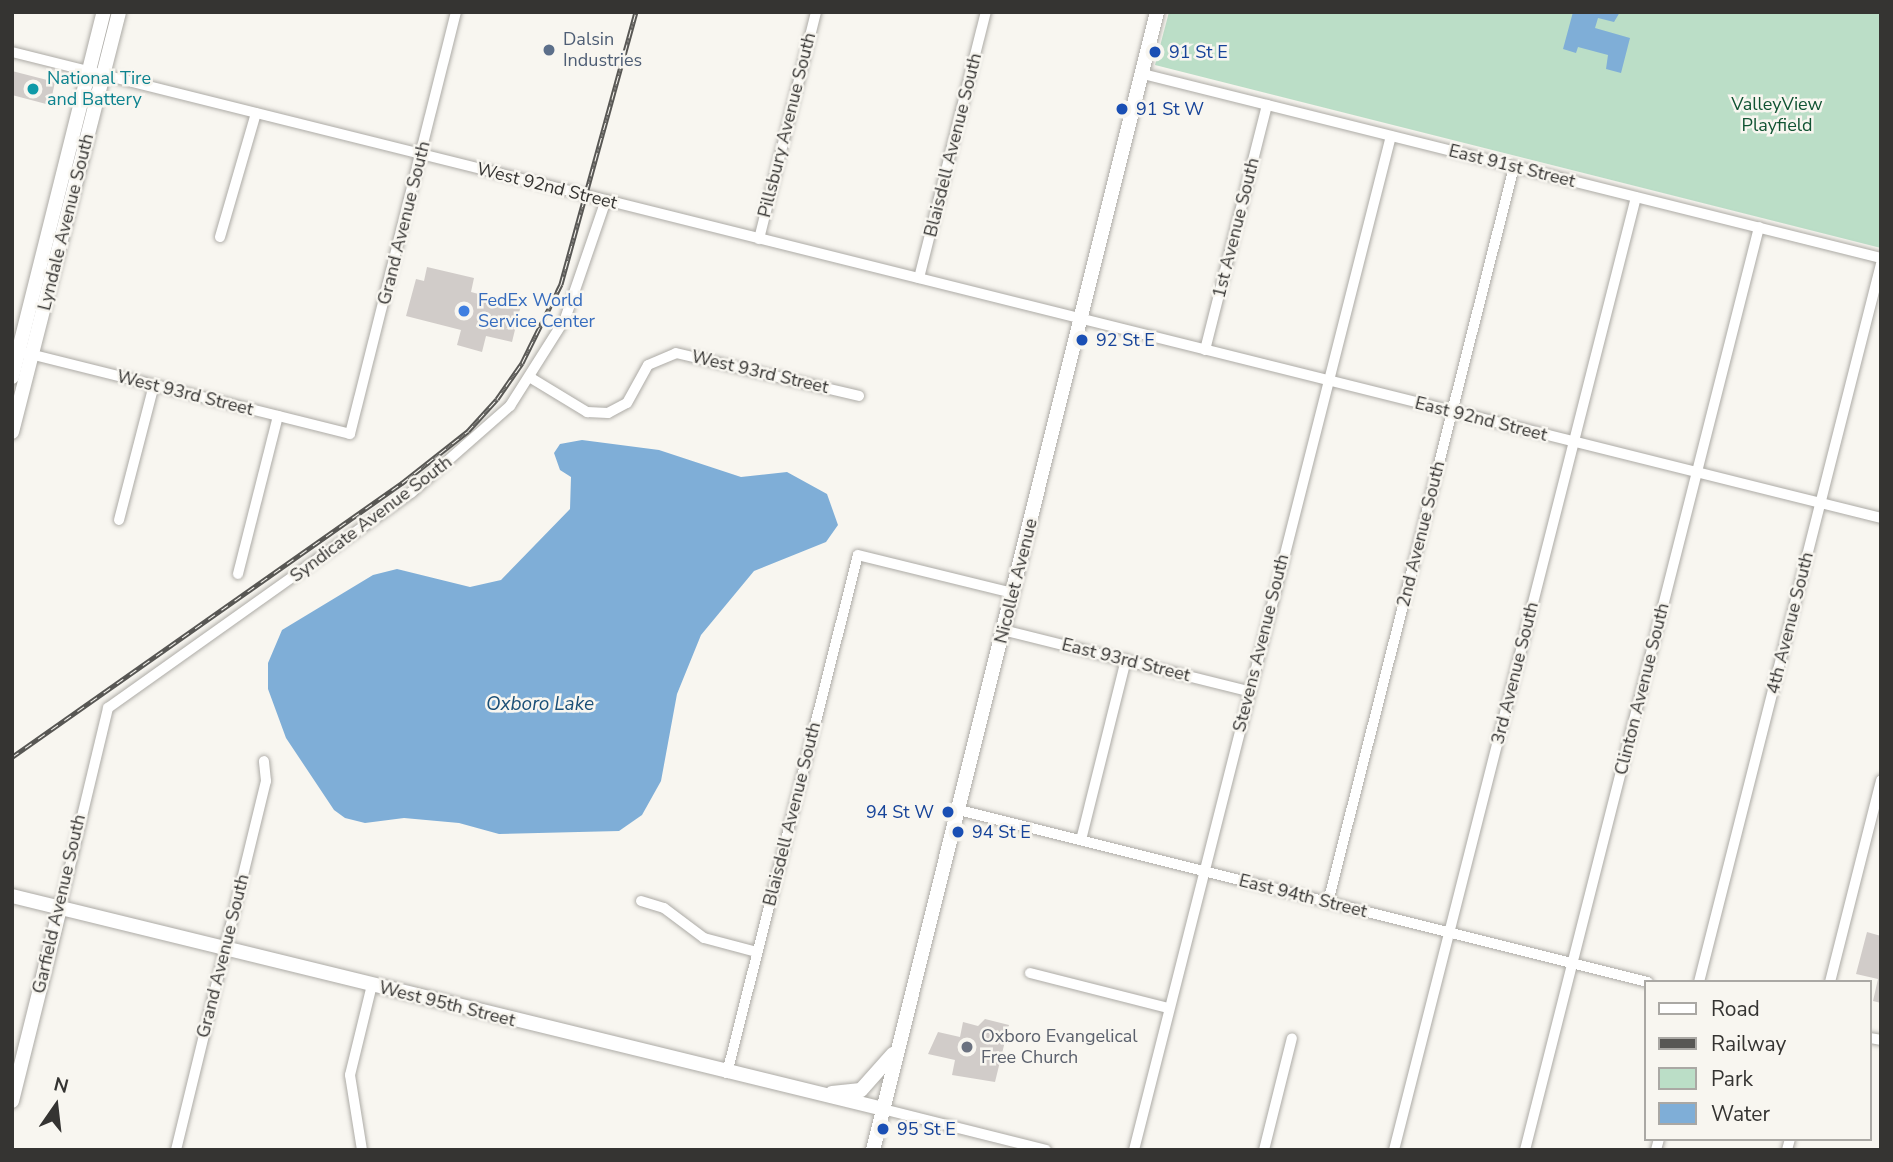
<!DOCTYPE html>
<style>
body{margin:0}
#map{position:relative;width:1893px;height:1162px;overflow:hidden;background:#f8f6f0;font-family:"Nunito Sans",sans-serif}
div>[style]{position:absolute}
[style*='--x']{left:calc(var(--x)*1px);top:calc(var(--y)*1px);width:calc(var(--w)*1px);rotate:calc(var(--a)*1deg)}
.green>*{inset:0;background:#bbdec7}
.water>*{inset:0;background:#7faed7}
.building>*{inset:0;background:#d1ccc9}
.roads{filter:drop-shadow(0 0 2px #adaba6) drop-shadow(0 0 2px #adaba6)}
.street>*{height:10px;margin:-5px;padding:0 5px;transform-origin:5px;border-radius:5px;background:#fff}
.secondary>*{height:14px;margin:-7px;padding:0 7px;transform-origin:7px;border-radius:7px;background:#fff}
.rail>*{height:5px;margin-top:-2.5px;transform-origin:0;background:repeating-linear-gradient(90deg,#f8f6f0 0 8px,#585754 0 16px);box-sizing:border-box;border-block:2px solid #585754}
.dots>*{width:19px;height:19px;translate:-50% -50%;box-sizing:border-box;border:4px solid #f8f6f0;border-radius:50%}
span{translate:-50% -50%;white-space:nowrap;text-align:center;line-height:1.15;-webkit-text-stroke:5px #f8f6f0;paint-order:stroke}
.service-label{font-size:18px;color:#4e5e75}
.left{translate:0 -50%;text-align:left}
.transit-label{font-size:18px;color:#164399}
.right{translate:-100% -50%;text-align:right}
.culture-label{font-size:18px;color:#0d838f}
.park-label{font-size:18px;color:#105332}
.street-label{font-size:18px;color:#353432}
.shop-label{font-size:18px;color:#366cbe}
.worship-label{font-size:18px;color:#5b616d}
.water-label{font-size:19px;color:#1a4f77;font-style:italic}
.frame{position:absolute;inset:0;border:14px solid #353432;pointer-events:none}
.legend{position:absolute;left:1644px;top:980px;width:228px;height:161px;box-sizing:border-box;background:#f8f6f0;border:2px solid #aaa8a4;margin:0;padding:9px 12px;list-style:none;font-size:21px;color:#353432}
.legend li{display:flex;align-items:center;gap:14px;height:35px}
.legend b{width:35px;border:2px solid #aaa8a4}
.north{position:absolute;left:21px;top:1071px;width:70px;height:70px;-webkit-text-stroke:5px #f8f6f0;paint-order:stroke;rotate:14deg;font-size:19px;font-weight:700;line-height:28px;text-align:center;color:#353432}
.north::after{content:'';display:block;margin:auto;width:24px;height:32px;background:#353432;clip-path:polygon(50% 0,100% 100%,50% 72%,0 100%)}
</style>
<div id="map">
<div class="green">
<i style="clip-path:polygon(1169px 12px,1881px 12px,1881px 248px,1155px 65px)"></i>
</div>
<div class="water">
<i style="clip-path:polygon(1573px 12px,1620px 12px,1614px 22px,1598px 18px,1595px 28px,1630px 38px,1621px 73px,1606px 69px,1608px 55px,1578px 47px,1576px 53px,1563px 49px)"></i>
<i style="clip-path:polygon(582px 440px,659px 450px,741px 477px,787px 472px,827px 494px,838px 525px,826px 542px,754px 571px,701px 635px,677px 694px,661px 781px,642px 815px,619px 831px,499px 834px,459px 823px,404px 818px,365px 823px,345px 818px,334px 810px,286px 738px,268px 689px,268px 663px,282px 630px,373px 575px,397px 569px,470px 587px,501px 580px,570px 509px,571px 477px,560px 470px,554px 453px,560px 444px)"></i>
</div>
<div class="building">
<i style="clip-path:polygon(12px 71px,55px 82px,50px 105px,12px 95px)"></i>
<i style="clip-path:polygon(427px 267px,474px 278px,471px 292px,521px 305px,512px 342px,486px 336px,482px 352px,457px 345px,461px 330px,406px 316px,416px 279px,424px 281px)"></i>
<i style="clip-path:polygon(1867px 932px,1881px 936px,1881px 1003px,1873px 1001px,1878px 979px,1856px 974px)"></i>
<i style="clip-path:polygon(985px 1019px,1009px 1025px,995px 1082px,952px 1075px,955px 1060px,928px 1054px,938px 1032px,960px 1037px,963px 1022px,978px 1026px)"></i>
</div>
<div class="roads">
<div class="street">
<i style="--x:12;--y:52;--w:1926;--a:14"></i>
<i style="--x:1143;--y:74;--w:761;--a:14"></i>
<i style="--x:220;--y:237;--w:129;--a:-73.8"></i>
<i style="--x:759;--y:239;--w:234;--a:-75.9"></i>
<i style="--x:919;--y:278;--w:274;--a:-75.9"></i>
<i style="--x:1205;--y:350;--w:253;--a:-75.8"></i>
<i style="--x:26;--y:353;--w:334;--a:14"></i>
<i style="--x:350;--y:434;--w:435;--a:-75.9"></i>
<i style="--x:531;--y:378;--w:66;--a:31.3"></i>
<i style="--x:587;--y:412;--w:21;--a:3"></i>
<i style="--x:608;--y:413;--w:21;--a:-28"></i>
<i style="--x:627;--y:403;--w:43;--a:-61.1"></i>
<i style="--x:648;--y:365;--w:30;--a:-23"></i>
<i style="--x:676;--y:353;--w:188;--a:13.2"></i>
<i style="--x:119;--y:520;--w:139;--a:-75.5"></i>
<i style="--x:238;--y:574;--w:163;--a:-75.8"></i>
<i style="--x:1003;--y:630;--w:252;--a:14"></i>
<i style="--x:959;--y:810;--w:710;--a:14.02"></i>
<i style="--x:1081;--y:840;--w:186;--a:-76"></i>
<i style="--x:641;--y:901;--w:24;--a:17"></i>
<i style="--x:664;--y:908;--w:50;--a:36.9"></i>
<i style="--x:704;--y:938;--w:55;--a:14.8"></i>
<i style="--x:1328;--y:902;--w:758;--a:-75.8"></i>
<i style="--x:60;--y:908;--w:206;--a:-76.5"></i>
<i style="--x:108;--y:708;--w:372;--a:-35.4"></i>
<i style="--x:411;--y:493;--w:132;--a:-41.3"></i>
<i style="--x:510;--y:406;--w:103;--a:-57.7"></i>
<i style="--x:565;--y:319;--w:126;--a:-71"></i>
<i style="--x:1030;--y:973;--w:142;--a:14.2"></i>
<i style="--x:1699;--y:982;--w:741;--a:-75.78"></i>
<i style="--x:1830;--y:982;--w:208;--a:-75.8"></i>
<i style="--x:1870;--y:1038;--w:11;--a:10"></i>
<i style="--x:727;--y:1073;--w:534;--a:-75.81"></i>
<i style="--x:858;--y:555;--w:160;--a:13.8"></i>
<i style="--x:883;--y:1109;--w:168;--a:14.1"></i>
<i style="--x:176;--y:1150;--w:380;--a:-76.3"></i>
<i style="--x:266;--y:781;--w:20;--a:-96"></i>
<i style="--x:362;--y:1150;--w:76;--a:-99.1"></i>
<i style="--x:350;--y:1075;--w:93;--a:-76.3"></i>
<i style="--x:1134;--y:1150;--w:1046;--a:-75.78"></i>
<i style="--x:1264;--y:1150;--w:115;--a:-76"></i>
<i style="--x:1394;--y:1150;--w:983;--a:-75.75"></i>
<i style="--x:1525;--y:1150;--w:952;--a:-75.77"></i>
<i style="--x:1656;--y:1150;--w:11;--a:-75"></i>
<i style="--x:1787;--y:1150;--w:11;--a:-75"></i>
</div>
<div class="secondary">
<i style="--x:12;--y:377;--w:376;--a:-75.9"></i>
<i style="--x:12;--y:432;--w:433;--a:-75.7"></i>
<i style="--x:12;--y:896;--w:897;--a:13.74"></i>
<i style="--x:832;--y:1093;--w:29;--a:-6"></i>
<i style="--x:861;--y:1090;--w:48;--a:-48.4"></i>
<i style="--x:12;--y:1101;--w:199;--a:-76"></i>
<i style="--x:873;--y:1150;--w:1173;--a:-75.99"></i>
</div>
</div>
<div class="rail">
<i style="--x:12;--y:757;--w:477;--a:-35.1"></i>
<i style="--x:402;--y:483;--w:84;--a:-38.2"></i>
<i style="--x:468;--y:431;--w:43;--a:-47.8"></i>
<i style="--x:497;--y:399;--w:44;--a:-55.2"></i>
<i style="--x:522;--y:363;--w:88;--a:-63.7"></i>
<i style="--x:561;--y:284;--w:282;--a:-74.6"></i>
</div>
<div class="dots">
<i style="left:549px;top:50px;background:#5c6f8a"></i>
<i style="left:1155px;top:52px;background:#1a4fb4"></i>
<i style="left:33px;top:89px;background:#0f9aa8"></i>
<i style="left:1122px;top:109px;background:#1a4fb4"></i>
<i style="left:464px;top:311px;background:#3f7fe0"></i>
<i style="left:1082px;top:340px;background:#1a4fb4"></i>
<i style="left:948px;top:812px;background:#1a4fb4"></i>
<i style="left:958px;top:832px;background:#1a4fb4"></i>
<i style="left:967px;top:1047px;background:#6b7280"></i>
<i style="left:883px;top:1129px;background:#1a4fb4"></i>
</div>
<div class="service-label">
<span class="left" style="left:563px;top:50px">Dalsin<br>Industries</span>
</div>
<div class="transit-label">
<span class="left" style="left:1169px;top:52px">91 St E</span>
<span class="left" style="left:1136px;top:109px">91 St W</span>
<span class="left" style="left:1096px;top:340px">92 St E</span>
<span class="right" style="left:934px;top:812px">94 St W</span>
<span class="left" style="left:972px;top:832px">94 St E</span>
<span class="left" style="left:897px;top:1129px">95 St E</span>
</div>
<div class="culture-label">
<span class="left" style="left:47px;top:89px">National Tire<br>and Battery</span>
</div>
<div class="park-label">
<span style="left:1777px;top:115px">ValleyView<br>Playfield</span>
</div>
<div class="street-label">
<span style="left:787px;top:125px;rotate:-76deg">Pillsbury Avenue South</span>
<span style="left:953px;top:145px;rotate:-76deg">Blaisdell Avenue South</span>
<span style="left:1512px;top:166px;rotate:14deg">East 91st Street</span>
<span style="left:547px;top:186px;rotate:14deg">West 92nd Street</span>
<span style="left:66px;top:222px;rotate:-76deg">Lyndale Avenue South</span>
<span style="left:404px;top:223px;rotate:-76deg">Grand Avenue South</span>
<span style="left:1236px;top:228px;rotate:-76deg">1st Avenue South</span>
<span style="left:760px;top:372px;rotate:13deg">West 93rd Street</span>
<span style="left:185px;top:393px;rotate:14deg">West 93rd Street</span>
<span style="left:1481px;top:419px;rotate:14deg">East 92nd Street</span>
<span style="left:371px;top:519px;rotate:-37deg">Syndicate Avenue South</span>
<span style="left:1421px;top:534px;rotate:-76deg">2nd Avenue South</span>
<span style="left:1016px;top:581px;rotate:-76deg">Nicollet Avenue</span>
<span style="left:1790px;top:623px;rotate:-76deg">4th Avenue South</span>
<span style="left:1261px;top:643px;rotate:-76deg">Stevens Avenue South</span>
<span style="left:1126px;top:660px;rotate:14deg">East 93rd Street</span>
<span style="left:1515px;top:673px;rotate:-76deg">3rd Avenue South</span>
<span style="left:1642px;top:689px;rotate:-76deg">Clinton Avenue South</span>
<span style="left:792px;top:814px;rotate:-76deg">Blaisdell Avenue South</span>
<span style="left:1303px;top:896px;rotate:14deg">East 94th Street</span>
<span style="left:59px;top:904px;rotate:-77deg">Garfield Avenue South</span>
<span style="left:223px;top:956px;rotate:-76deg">Grand Avenue South</span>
<span style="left:447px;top:1004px;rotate:14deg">West 95th Street</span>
</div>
<div class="shop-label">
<span class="left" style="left:478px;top:311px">FedEx World<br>Service Center</span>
</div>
<div class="worship-label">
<span class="left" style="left:981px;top:1047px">Oxboro Evangelical<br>Free Church</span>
</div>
<div class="water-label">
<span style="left:540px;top:705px">Oxboro Lake</span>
</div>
<div class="frame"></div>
<ul class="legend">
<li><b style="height:9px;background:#fff"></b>Road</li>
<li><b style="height:9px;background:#585754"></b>Railway</li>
<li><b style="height:19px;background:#bbdec7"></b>Park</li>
<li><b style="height:19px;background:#7faed7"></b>Water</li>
</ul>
<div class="north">N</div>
</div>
